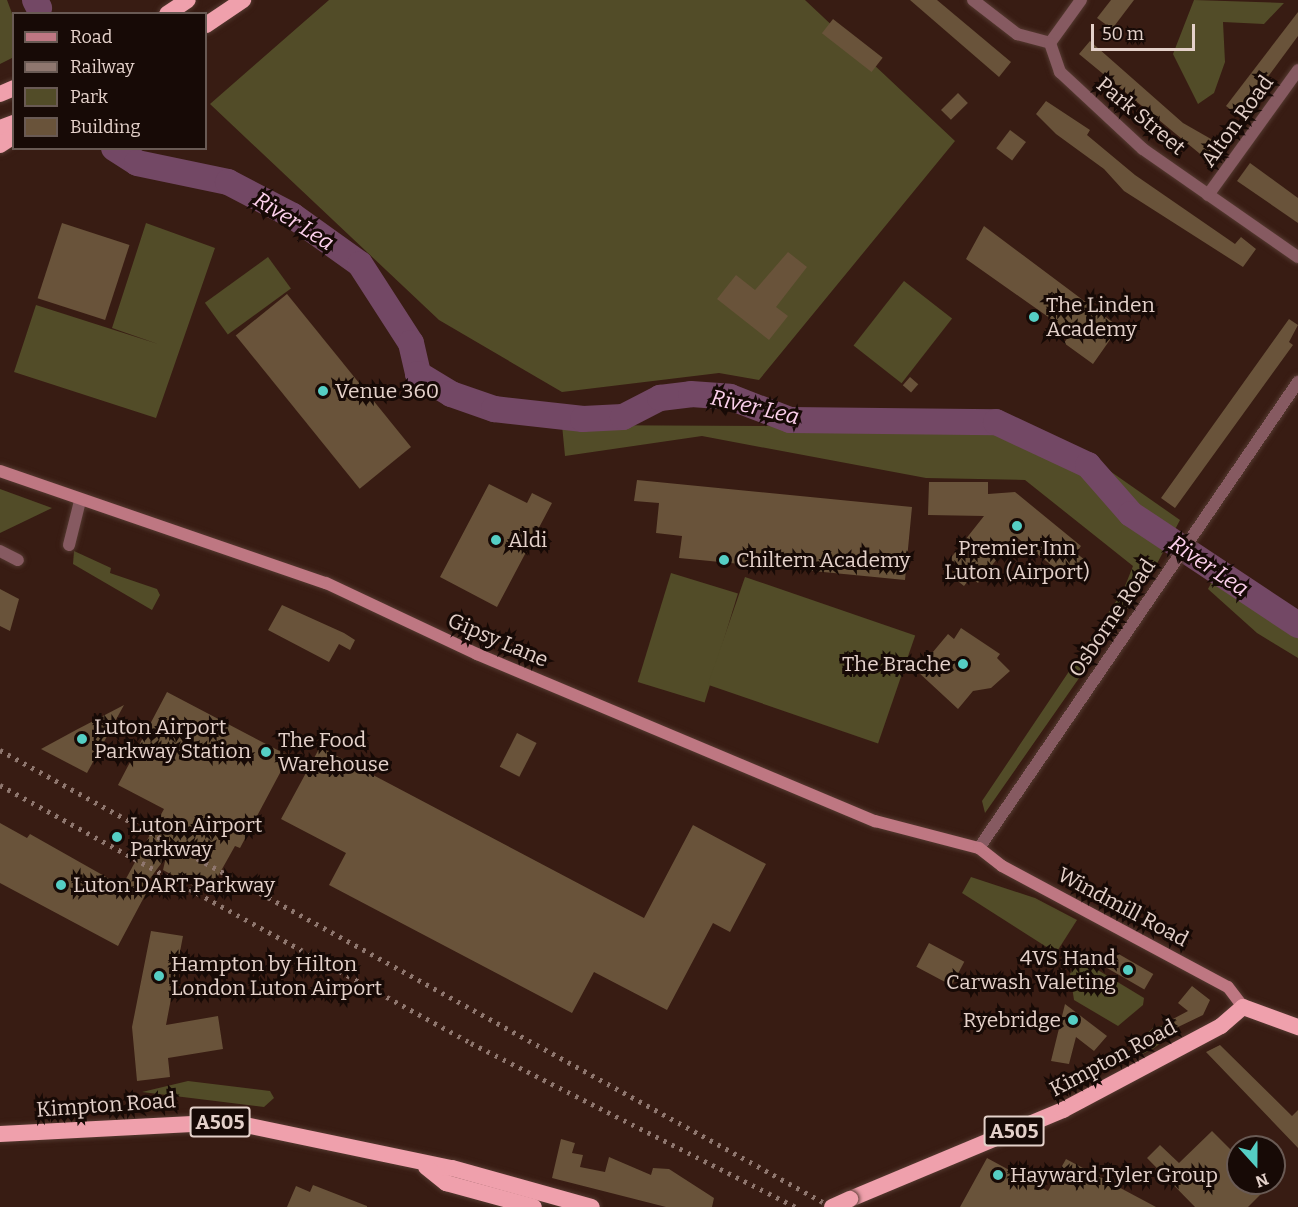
<!DOCTYPE html>
<style>
body{margin:0}
#map{position:relative;width:1298px;height:1207px;overflow:hidden;background:#381c13;font-family:Bitter,serif}
div>[style]{position:absolute}
[style*='--x']{left:calc(var(--x)*1px);top:calc(var(--y)*1px);width:calc(var(--w)*1px);rotate:calc(var(--a)*1deg)}
.green>*{inset:0;background:#524c28;transform-origin:0 0}
.river>*{height:26px;margin:-13px;padding:0 13px;transform-origin:13px;border-radius:13px;background:#734865}
.building>*{inset:0;background:#69533a;transform-origin:0 0}
.roads{filter:drop-shadow(0 0 2px #543930) drop-shadow(0 0 2px #543930)}
.minor>*{height:12px;margin:-6px;padding:0 6px;transform-origin:6px;border-radius:6px;background:#865a61}
.tertiary>*{height:12px;margin:-6px;padding:0 6px;transform-origin:6px;border-radius:6px;background:#865a61}
.secondary>*{height:12px;margin:-6px;padding:0 6px;transform-origin:6px;border-radius:6px;background:#be7782}
.trunk>*{height:16px;margin:-8px;padding:0 8px;transform-origin:8px;border-radius:8px;background:#efa0ac}
.rail>*{height:4.5px;margin-top:-2.25px;transform-origin:0;background:repeating-linear-gradient(90deg,#8f776f 0 3px,transparent 0 9px)}
.bridges{filter:drop-shadow(0 0 2px #543930) drop-shadow(0 0 2px #543930)}
.trunk-bridge>*{height:16px;margin:-8px;padding:0 8px;transform-origin:8px;border-radius:8px;background:#efa0ac}
.dots>*{width:16px;height:16px;translate:-50% -50%;box-sizing:border-box;border:3px solid #170a06;border-radius:50%}
span{translate:-50% -50%;white-space:nowrap;text-align:center;line-height:1.15;-webkit-text-stroke:6px #170a06;paint-order:stroke}
.shield-label span{padding:2px 4px;background:#170a06;border:2px solid;border-radius:4px;-webkit-text-stroke-width:0}
.shield-label{font-size:20px;color:#e4d1ca;font-weight:700}
.street-label{font-size:21px;color:#e4d1ca}
.poi-label{font-size:21px;color:#e4d1ca}
.left{translate:0 -50%;text-align:left}
.right{translate:-100% -50%;text-align:right}
.water-label{font-size:22px;color:#fdd1ed;font-style:italic}
.legend{position:absolute;left:12px;top:12px;width:195px;height:138px;box-sizing:border-box;background:#170a06;border:2px solid #695a54;margin:0;padding:8px 10px;list-style:none;font-size:18px;color:#e4d1ca}
.legend li{display:flex;align-items:center;gap:12px;height:30px}
.legend b{width:30px;border:2px solid #695a54}
.north{position:absolute;left:1226px;top:1135px;width:60px;height:60px;box-sizing:border-box;background:#170a06;border:2px solid #695a54;border-radius:50%;rotate:159deg;font-size:16px;font-weight:700;line-height:24px;text-align:center;color:#e4d1ca}
.north::after{content:'';display:block;margin:auto;width:21px;height:27px;background:#55cec4;clip-path:polygon(50% 0,100% 100%,50% 72%,0 100%)}
.scale{position:absolute;left:1091px;top:24px;width:104px;height:27px;box-sizing:border-box;border:3px solid #e4d1ca;border-top:0;padding-left:8px;font-size:18px;line-height:21px;white-space:nowrap;color:#e4d1ca;-webkit-text-stroke:4px #170a06;paint-order:stroke}
</style>
<div id="map">
<div class="green">
<i style="clip-path:polygon(0 0,7px 0,13px 16px,14px 57px,0 64px)"></i>
<i style="clip-path:polygon(329px 0,805px 0,955px 141px,759px 380px,719px 373px,562px 392px,439px 320px,210px 104px)"></i>
<i style="clip-path:polygon(1194px 0,1284px 3px,1264px 24px,1223px 22px,1225px 62px,1214px 93px,1198px 104px,1173px 54px)"></i>
<i style="clip-path:polygon(146px 223px,215px 248px,156px 418px,14px 372px,36px 305px,158px 344px,112px 328px)"></i>
<i style="left:268px;top:257px;width:39px;height:78px;rotate:54deg"></i>
<i style="left:904px;top:281px;width:61px;height:82px;rotate:38deg"></i>
<i style="clip-path:polygon(562px 425px,982px 427px,1077px 448px,1180px 520px,1151px 575px,985px 813px,982px 801px,1123px 591px,1133px 566px,1025px 480px,926px 478px,702px 436px,565px 456px)"></i>
<i style="clip-path:polygon(0 489px,52px 508px,0 533px)"></i>
<i style="clip-path:polygon(74px 551px,111px 568px,110px 573px,157px 589px,160px 595px,152px 610px,73px 564px)"></i>
<i style="clip-path:polygon(1220px 566px,1298px 616px,1298px 658px,1257px 633px,1208px 589px)"></i>
<i style="left:671px;top:573px;width:70px;height:114px;rotate:17deg"></i>
<i style="left:745px;top:577px;width:180px;height:114px;rotate:19deg"></i>
<i style="clip-path:polygon(971px 877px,1035px 898px,1077px 920px,1056px 953px,962px 893px)"></i>
<i style="clip-path:polygon(1078px 958px,1144px 998px,1143px 1005px,1118px 1026px,1074px 1000px,1070px 974px)"></i>
<i style="clip-path:polygon(1168px 1025px,1165px 1040px,1153px 1049px,1128px 1061px,1124px 1055px,1154px 1027px)"></i>
<i style="clip-path:polygon(188px 1081px,270px 1091px,274px 1098px,264px 1107px,142px 1092px)"></i>
</div>
<div class="river">
<i style="--x:35;--y:0;--w:9;--a:63"></i>
<i style="--x:114;--y:148;--w:27;--a:33"></i>
<i style="--x:137;--y:163;--w:93;--a:11.8"></i>
<i style="--x:228;--y:182;--w:73;--a:27.6"></i>
<i style="--x:293;--y:216;--w:82;--a:35.6"></i>
<i style="--x:360;--y:264;--w:94;--a:57.2"></i>
<i style="--x:411;--y:343;--w:32;--a:77"></i>
<i style="--x:418;--y:374;--w:39;--a:31"></i>
<i style="--x:451;--y:394;--w:46;--a:19.2"></i>
<i style="--x:494;--y:409;--w:90;--a:6.4"></i>
<i style="--x:583;--y:419;--w:40;--a:-2.9"></i>
<i style="--x:623;--y:417;--w:42;--a:-27.2"></i>
<i style="--x:660;--y:398;--w:31;--a:-7"></i>
<i style="--x:691;--y:394;--w:39;--a:4"></i>
<i style="--x:730;--y:397;--w:64;--a:21"></i>
<i style="--x:790;--y:420;--w:206;--a:0.6"></i>
<i style="--x:996;--y:422;--w:102;--a:25.1"></i>
<i style="--x:1088;--y:465;--w:65;--a:48.7"></i>
<i style="--x:1131;--y:514;--w:201;--a:33.6"></i>
</div>
<div class="building">
<i style="clip-path:polygon(910px 0,937px 0,1011px 62px,999px 77px)"></i>
<i style="clip-path:polygon(1111px 0,1134px 0,1112px 29px,1097px 18px)"></i>
<i style="clip-path:polygon(1298px 12px,1298px 36px,1239px 116px,1226px 106px)"></i>
<i style="left:833px;top:19px;width:63px;height:18px;rotate:38deg"></i>
<i style="clip-path:polygon(1090px 41px,1183px 123px,1218px 143px,1205px 158px,1079px 54px)"></i>
<i style="left:958px;top:93px;width:14px;height:24px;rotate:45deg"></i>
<i style="clip-path:polygon(1046px 101px,1090px 130px,1087px 135px,1135px 175px,1235px 244px,1241px 237px,1256px 249px,1243px 267px,1124px 191px,1104px 169px,1056px 134px,1036px 114px)"></i>
<i style="left:1010px;top:130px;width:20px;height:23px;rotate:37deg"></i>
<i style="clip-path:polygon(1250px 163px,1298px 198px,1298px 223px,1237px 181px)"></i>
<i style="left:62px;top:223px;width:71px;height:79px;rotate:18deg"></i>
<i style="clip-path:polygon(984px 226px,1119px 327px,1093px 364px,1064px 343px,1071px 333px,966px 259px)"></i>
<i style="clip-path:polygon(788px 252px,807px 267px,776px 307px,788px 316px,769px 340px,717px 299px,736px 275px,755px 290px)"></i>
<i style="left:287px;top:294px;width:197px;height:66px;rotate:51deg"></i>
<i style="clip-path:polygon(1289px 319px,1298px 325px,1289px 342px,1293px 345px,1175px 508px,1161px 498px)"></i>
<i style="left:910px;top:377px;width:11px;height:11px;rotate:41deg"></i>
<i style="clip-path:polygon(637px 480px,912px 507px,905px 580px,679px 558px,682px 536px,656px 533px,659px 503px,634px 501px)"></i>
<i style="clip-path:polygon(929px 482px,988px 482px,988px 494px,1015px 492px,1081px 546px,1076px 553px,1085px 560px,1074px 574px,1066px 568px,1061px 573px,1015px 536px,978px 583px,971px 577px,964px 586px,950px 575px,958px 565px,950px 559px,984px 516px,928px 515px)"></i>
<i style="clip-path:polygon(489px 484px,527px 503px,532px 493px,552px 503px,497px 607px,440px 577px)"></i>
<i style="clip-path:polygon(0 589px,19px 599px,10px 631px,0 626px)"></i>
<i style="clip-path:polygon(282px 605px,344px 633px,355px 640px,350px 650px,339px 644px,329px 662px,268px 630px)"></i>
<i style="clip-path:polygon(961px 628px,1000px 654px,997px 658px,1010px 671px,991px 688px,973px 691px,958px 709px,917px 671px,948px 634px,954px 639px)"></i>
<i style="clip-path:polygon(167px 692px,289px 756px,240px 848px,235px 846px,208px 894px,163px 870px,166px 857px,146px 884px,150px 886px,118px 946px,0 883px,0 823px,27px 838px,30px 834px,122px 886px,164px 809px,118px 785px)"></i>
<i style="clip-path:polygon(124px 705px,87px 773px,41px 749px,76px 730px)"></i>
<i style="left:517px;top:733px;width:22px;height:38px;rotate:27deg"></i>
<i style="clip-path:polygon(320px 747px,644px 918px,693px 825px,766px 864px,730px 932px,713px 923px,667px 1010px,594px 972px,572px 1013px,329px 885px,346px 853px,281px 819px)"></i>
<i style="clip-path:polygon(151px 931px,183px 936px,166px 1025px,218px 1016px,223px 1049px,168px 1058px,170px 1077px,137px 1081px,132px 1027px)"></i>
<i style="left:929px;top:943px;width:40px;height:27px;rotate:28deg"></i>
<i style="left:1110px;top:949px;width:50px;height:18px;rotate:30deg"></i>
<i style="clip-path:polygon(1192px 986px,1210px 1000px,1203px 1015px,1176px 1028px,1171px 1020px,1188px 1011px,1178px 1003px)"></i>
<i style="clip-path:polygon(1065px 1004px,1107px 1036px,1094px 1051px,1076px 1037px,1069px 1064px,1051px 1061px)"></i>
<i style="clip-path:polygon(1220px 1045px,1292px 1116px,1298px 1110px,1298px 1148px,1206px 1052px)"></i>
<i style="clip-path:polygon(1212px 1131px,1238px 1157px,1238px 1183px,1272px 1183px,1248px 1207px,1195px 1207px,1147px 1158px,1160px 1145px,1179px 1163px)"></i>
<i style="clip-path:polygon(561px 1139px,575px 1143px,572px 1153px,583px 1155px,580px 1167px,605px 1172px,609px 1157px,651px 1175px,653px 1168px,669px 1169px,714px 1198px,712px 1207px,666px 1207px,552px 1178px)"></i>
<i style="clip-path:polygon(987px 1158px,1048px 1191px,1066px 1159px,1156px 1207px,960px 1207px)"></i>
<i style="clip-path:polygon(313px 1185px,367px 1206px,367px 1207px,287px 1207px,296px 1186px,310px 1192px)"></i>
</div>
<div class="roads">
<div class="minor">
<i style="--x:973;--y:0;--w:56;--a:37.7"></i>
<i style="--x:1017;--y:34;--w:34;--a:15"></i>
<i style="--x:1208;--y:195;--w:154;--a:-54.2"></i>
<i style="--x:69;--y:545;--w:45;--a:-76"></i>
<i style="--x:0;--y:551;--w:20;--a:27"></i>
<i style="--x:979;--y:848;--w:565;--a:-55.61"></i>
</div>
<div class="tertiary">
<i style="--x:1081;--y:0;--w:53;--a:125.8"></i>
<i style="--x:1050;--y:43;--w:31;--a:71"></i>
<i style="--x:1060;--y:72;--w:113;--a:42.9"></i>
<i style="--x:1143;--y:149;--w:189;--a:34.9"></i>
</div>
<div class="secondary">
<i style="--x:0;--y:471;--w:345;--a:19"></i>
<i style="--x:326;--y:583;--w:167;--a:25.2"></i>
<i style="--x:477;--y:654;--w:432;--a:22.8"></i>
<i style="--x:875;--y:821;--w:107;--a:14.6"></i>
<i style="--x:979;--y:848;--w:29;--a:38"></i>
<i style="--x:1002;--y:866;--w:256;--a:28.2"></i>
<i style="--x:1228;--y:987;--w:25;--a:53"></i>
</div>
<div class="trunk">
<i style="--x:167;--y:14;--w:25;--a:-34"></i>
<i style="--x:206;--y:25;--w:45;--a:-34"></i>
<i style="--x:0;--y:94;--w:15;--a:-23"></i>
<i style="--x:0;--y:128;--w:15;--a:-20"></i>
<i style="--x:0;--y:145;--w:17;--a:-33"></i>
<i style="--x:0;--y:1134;--w:231;--a:-3"></i>
<i style="--x:231;--y:1122;--w:226;--a:11.8"></i>
<i style="--x:452;--y:1168;--w:145;--a:15.6"></i>
<i style="--x:426;--y:1167;--w:26;--a:39"></i>
<i style="--x:446;--y:1183;--w:91;--a:15.3"></i>
<i style="--x:850;--y:1199;--w:231;--a:-22.7"></i>
<i style="--x:1063;--y:1110;--w:179;--a:-28"></i>
<i style="--x:1221;--y:1026;--w:29;--a:-41"></i>
<i style="--x:1243;--y:1007;--w:59;--a:20"></i>
</div>
</div>
<div class="rail">
<i style="--x:0;--y:750;--w:949;--a:28.78"></i>
<i style="--x:0;--y:785;--w:537;--a:28.71"></i>
<i style="--x:471;--y:1043;--w:364;--a:26.8"></i>
</div>
<div class="bridges">
<div class="trunk-bridge">
<i style="--x:832;--y:1207;--w:20;--a:-24"></i>
</div>
</div>
<div class="dots">
<i style="left:1034px;top:317px;background:#55cec4"></i>
<i style="left:323px;top:391px;background:#55cec4"></i>
<i style="left:1017px;top:526px;background:#55cec4"></i>
<i style="left:496px;top:540px;background:#55cec4"></i>
<i style="left:724px;top:560px;background:#55cec4"></i>
<i style="left:963px;top:664px;background:#55cec4"></i>
<i style="left:82px;top:739px;background:#55cec4"></i>
<i style="left:266px;top:752px;background:#55cec4"></i>
<i style="left:117px;top:837px;background:#55cec4"></i>
<i style="left:61px;top:885px;background:#55cec4"></i>
<i style="left:1128px;top:970px;background:#55cec4"></i>
<i style="left:159px;top:976px;background:#55cec4"></i>
<i style="left:1073px;top:1020px;background:#55cec4"></i>
<i style="left:998px;top:1175px;background:#55cec4"></i>
</div>
<div class="shield-label">
<span style="left:220px;top:1122px">A505</span>
<span style="left:1014px;top:1131px">A505</span>
</div>
<div class="street-label">
<span style="left:1141px;top:116px;rotate:40deg">Park Street</span>
<span style="left:1237px;top:121px;rotate:-54deg">Alton Road</span>
<span style="left:1112px;top:618px;rotate:-56deg">Osborne Road</span>
<span style="left:498px;top:640px;rotate:23deg">Gipsy Lane</span>
<span style="left:1123px;top:907px;rotate:28deg">Windmill Road</span>
<span style="left:1113px;top:1058px;rotate:-28deg">Kimpton Road</span>
<span style="left:106px;top:1105px;rotate:-4deg">Kimpton Road</span>
</div>
<div class="poi-label">
<span class="left" style="left:1046px;top:317px">The Linden<br>Academy</span>
<span class="left" style="left:335px;top:391px">Venue 360</span>
<span class="left" style="left:508px;top:540px">Aldi</span>
<span style="left:1017px;top:560px">Premier Inn<br>Luton (Airport)</span>
<span class="left" style="left:736px;top:560px">Chiltern Academy</span>
<span class="right" style="left:951px;top:664px">The Brache</span>
<span class="left" style="left:94px;top:739px">Luton Airport<br>Parkway Station</span>
<span class="left" style="left:278px;top:752px">The Food<br>Warehouse</span>
<span class="left" style="left:130px;top:837px">Luton Airport<br>Parkway</span>
<span class="left" style="left:73px;top:885px">Luton DART Parkway</span>
<span class="right" style="left:1116px;top:970px">4VS Hand<br>Carwash Valeting</span>
<span class="left" style="left:171px;top:976px">Hampton by Hilton<br>London Luton Airport</span>
<span class="right" style="left:1061px;top:1020px">Ryebridge</span>
<span class="left" style="left:1010px;top:1175px">Hayward Tyler Group</span>
</div>
<div class="water-label">
<span style="left:294px;top:221px;rotate:32deg">River Lea</span>
<span style="left:755px;top:407px;rotate:13deg">River Lea</span>
<span style="left:1209px;top:566px;rotate:34deg">River Lea</span>
</div>
<ul class="legend">
<li><b style="height:8px;background:#be7782"></b>Road</li>
<li><b style="height:8px;background:#8f776f"></b>Railway</li>
<li><b style="height:16px;background:#524c28"></b>Park</li>
<li><b style="height:16px;background:#69533a"></b>Building</li>
</ul>
<div class="north">N</div>
<div class="scale">50 m</div>
</div>
